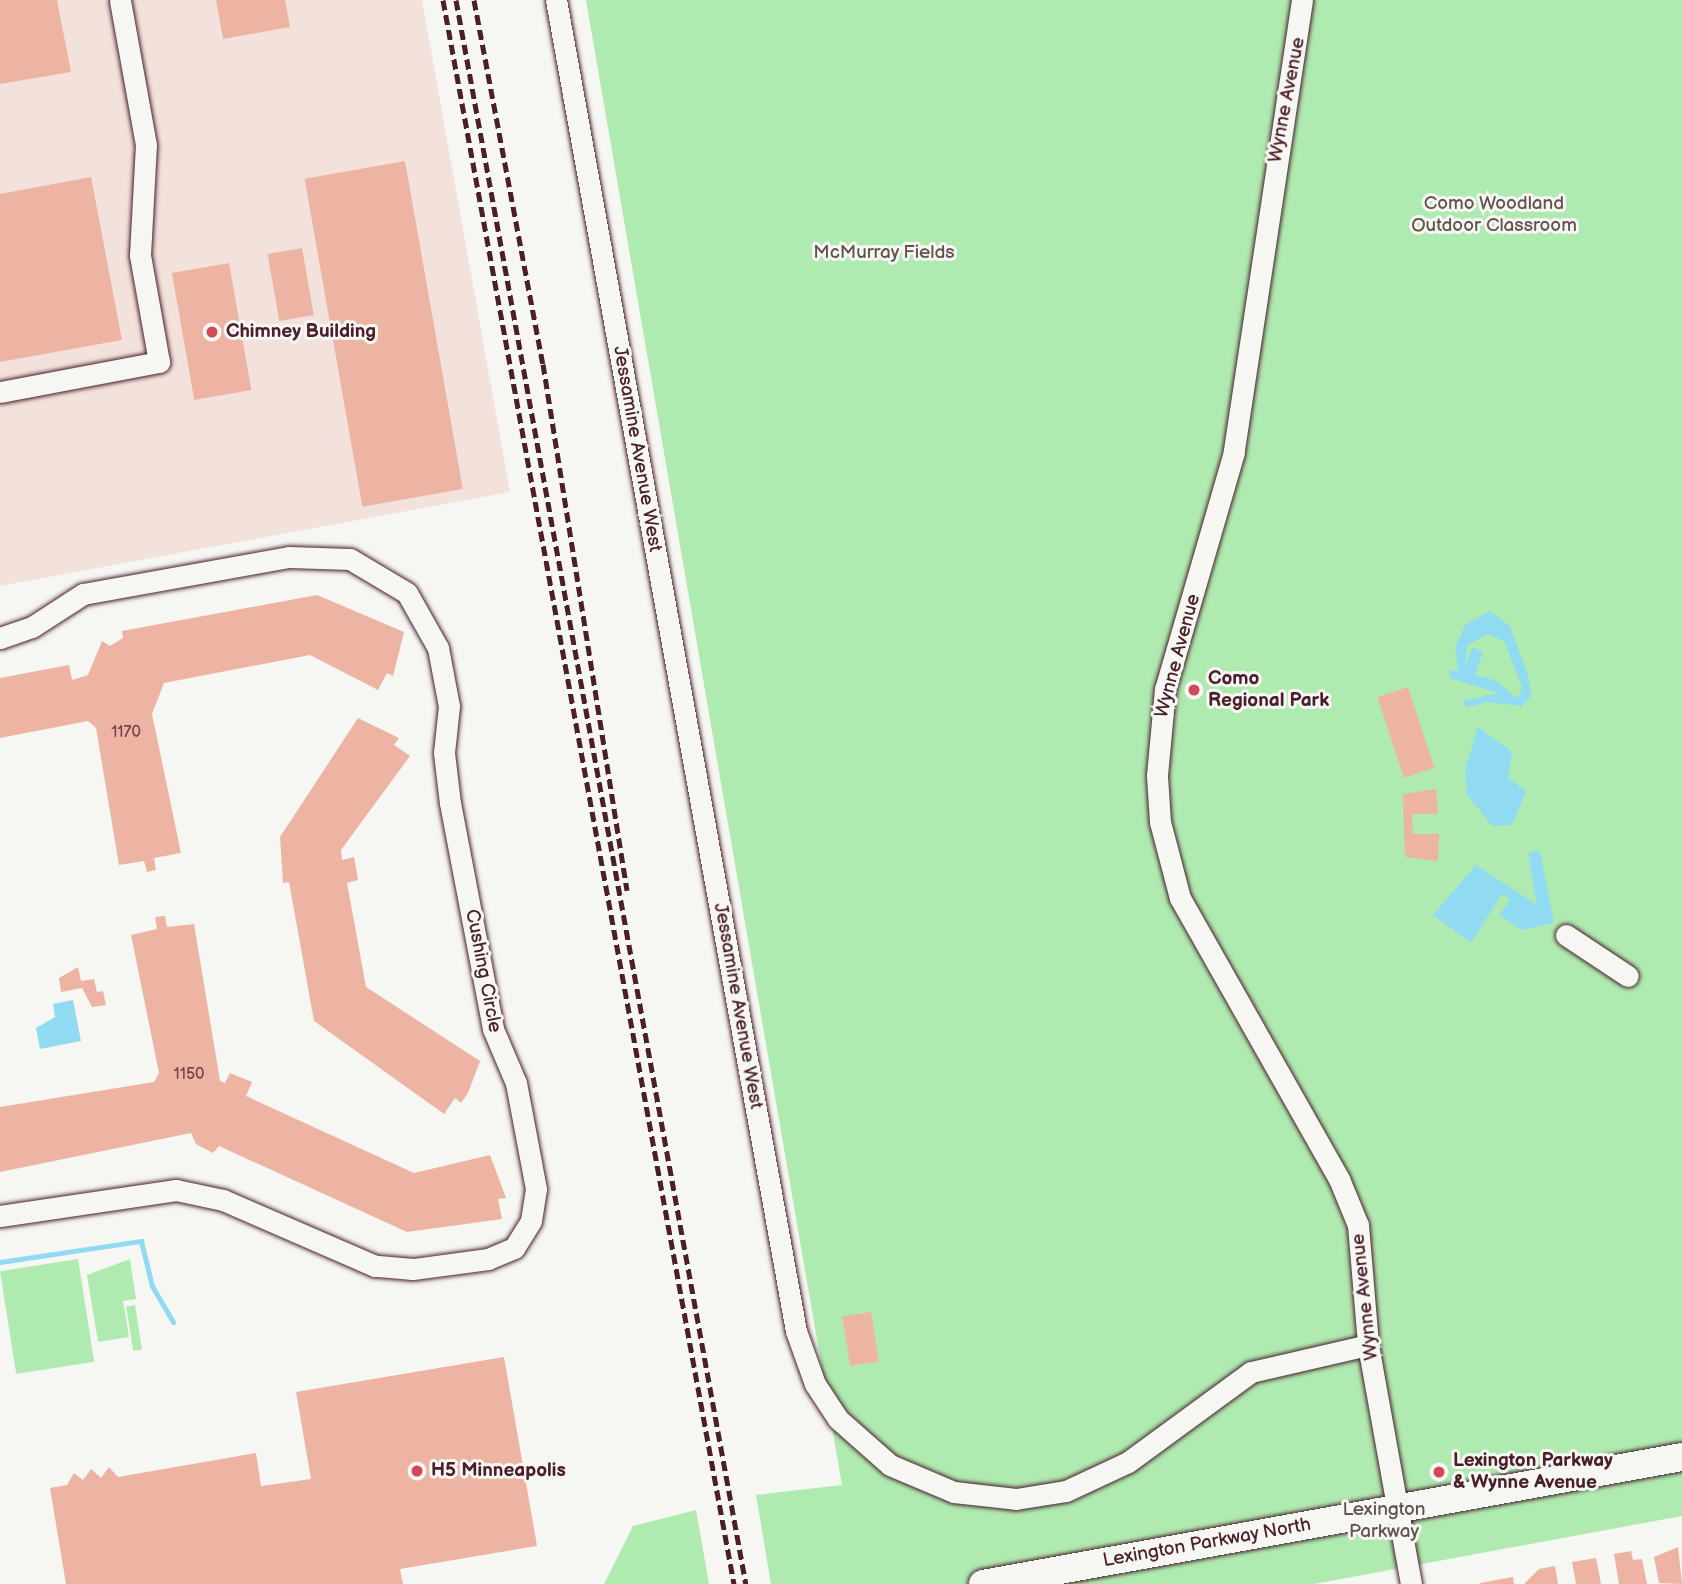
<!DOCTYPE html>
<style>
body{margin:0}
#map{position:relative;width:1682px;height:1584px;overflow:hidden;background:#f6f6f2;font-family:"Balsamiq Sans",sans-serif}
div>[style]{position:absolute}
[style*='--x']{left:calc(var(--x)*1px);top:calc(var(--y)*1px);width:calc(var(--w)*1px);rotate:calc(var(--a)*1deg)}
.built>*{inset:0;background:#f3e2db}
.green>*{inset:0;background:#afebb1;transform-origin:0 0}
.water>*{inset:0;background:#91dbf2}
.stream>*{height:5px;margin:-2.5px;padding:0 2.5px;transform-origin:2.5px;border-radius:2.5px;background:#91dbf2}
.building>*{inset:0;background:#edb4a4;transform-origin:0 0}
.roads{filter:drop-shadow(0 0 2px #4a1f2b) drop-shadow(0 0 2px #4a1f2b)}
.minor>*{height:21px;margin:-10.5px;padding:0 10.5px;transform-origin:10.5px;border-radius:10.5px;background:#f6f6f2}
.major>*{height:28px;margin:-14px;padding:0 14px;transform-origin:14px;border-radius:14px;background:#f6f6f2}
.rail>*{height:5px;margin-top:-2.5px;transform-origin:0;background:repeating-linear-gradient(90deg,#4a1f2b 0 10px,transparent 0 15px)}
.dots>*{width:19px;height:19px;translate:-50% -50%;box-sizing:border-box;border:4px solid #f6f6f2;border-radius:50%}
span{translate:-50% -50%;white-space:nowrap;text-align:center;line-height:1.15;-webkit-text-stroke:6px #f6f6f2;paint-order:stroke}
.number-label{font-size:16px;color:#734449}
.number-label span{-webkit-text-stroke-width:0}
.street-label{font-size:19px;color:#4a1f2b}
.park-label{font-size:19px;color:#63524c}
.poi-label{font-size:19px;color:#4a1f2b;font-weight:700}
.left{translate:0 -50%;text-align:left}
</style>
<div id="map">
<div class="built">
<i style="clip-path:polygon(0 0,422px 0,510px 492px,0 586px)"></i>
</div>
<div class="green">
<i style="clip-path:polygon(586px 0,1682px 0,1682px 1516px,1314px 1584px,771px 1584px,756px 1495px,842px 1485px)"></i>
<i style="left:78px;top:1259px;width:104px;height:79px;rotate:81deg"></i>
<i style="clip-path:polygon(130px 1259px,136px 1299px,123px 1301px,129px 1337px,98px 1342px,87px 1275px)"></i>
<i style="left:135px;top:1305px;width:45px;height:9px;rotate:81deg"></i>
<i style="clip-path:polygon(696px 1510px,709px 1584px,604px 1584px,633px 1526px)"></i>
</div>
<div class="water">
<i style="clip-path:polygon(evenodd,1490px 611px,1510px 626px,1529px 679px,1531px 696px,1522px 706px,1486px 702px,1466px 708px,1463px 701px,1498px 693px,1450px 678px,1451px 670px,1458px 671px,1455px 648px,1465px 625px,1490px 611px,1487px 634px,1504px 641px,1522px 687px,1518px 699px,1495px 680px,1475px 675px,1483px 652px,1472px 647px,1465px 669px,1467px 646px,1487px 634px)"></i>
<i style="clip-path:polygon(1478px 727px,1512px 752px,1508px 778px,1526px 791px,1512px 825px,1492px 826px,1467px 794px,1465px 770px)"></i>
<i style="clip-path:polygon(1540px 850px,1554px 923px,1521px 930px,1499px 915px,1510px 900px,1502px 894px,1471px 943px,1433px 915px,1476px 865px,1537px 905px,1528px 853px)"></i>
<i style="clip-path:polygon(73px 1000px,81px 1041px,40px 1049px,36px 1028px,55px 1017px,53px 1004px)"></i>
</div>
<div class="stream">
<i style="--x:0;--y:1262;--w:143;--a:-8.5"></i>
<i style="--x:141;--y:1241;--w:46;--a:76.3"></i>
<i style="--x:152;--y:1286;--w:42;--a:59.7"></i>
</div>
<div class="building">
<i style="clip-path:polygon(0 0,57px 0,71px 72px,0 84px)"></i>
<i style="clip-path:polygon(216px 0,285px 0,290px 27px,223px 39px)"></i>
<i style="left:405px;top:161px;width:333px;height:102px;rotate:80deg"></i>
<i style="clip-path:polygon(91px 177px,122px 340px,0 362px,0 194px)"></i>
<i style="left:302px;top:248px;width:68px;height:35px;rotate:80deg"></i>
<i style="left:229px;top:263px;width:129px;height:58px;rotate:80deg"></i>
<i style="clip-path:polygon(317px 595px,404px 632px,393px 676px,387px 673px,378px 690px,310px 655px,164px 683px,152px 714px,181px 853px,154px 858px,156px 870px,147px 872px,144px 861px,119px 865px,96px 728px,88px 721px,0 738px,0 678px,69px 665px,72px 680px,88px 675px,102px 641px,110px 646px,123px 638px,122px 631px)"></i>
<i style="left:1408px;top:687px;width:85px;height:32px;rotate:72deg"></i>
<i style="clip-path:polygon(358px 718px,399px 738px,394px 745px,410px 756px,341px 850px,342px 860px,354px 857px,358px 880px,347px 883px,366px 987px,480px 1061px,468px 1093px,461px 1103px,455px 1098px,444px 1114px,314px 1021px,289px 882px,283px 883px,280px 837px)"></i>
<i style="clip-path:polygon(1436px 789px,1438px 814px,1412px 814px,1413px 834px,1439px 834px,1438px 861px,1405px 857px,1403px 794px)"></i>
<i style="clip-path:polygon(165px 916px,167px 927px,194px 924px,220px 1081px,225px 1083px,230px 1073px,252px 1082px,246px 1096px,414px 1173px,490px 1155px,506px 1198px,498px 1199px,502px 1219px,407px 1232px,219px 1146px,213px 1153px,196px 1144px,191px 1133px,0 1172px,0 1107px,154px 1082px,159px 1073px,131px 935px,157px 929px,155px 917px)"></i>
<i style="clip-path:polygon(78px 967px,81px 981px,94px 979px,97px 992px,103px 991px,106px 1005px,92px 1007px,82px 988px,61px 992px,59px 978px)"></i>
<i style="left:871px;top:1312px;width:50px;height:29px;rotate:81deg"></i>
<i style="clip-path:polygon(504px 1357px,537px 1546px,400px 1569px,403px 1584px,66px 1584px,50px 1488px,67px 1485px,74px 1473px,83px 1480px,91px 1469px,101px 1478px,109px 1467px,118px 1477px,256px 1453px,261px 1486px,311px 1479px,296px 1392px)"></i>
<i style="clip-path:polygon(1678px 1547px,1682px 1584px,1659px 1583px,1654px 1557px)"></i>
<i style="clip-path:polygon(1631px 1551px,1633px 1560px,1642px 1559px,1647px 1584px,1619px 1584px,1614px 1554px)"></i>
<i style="clip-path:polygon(1596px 1558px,1601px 1584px,1576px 1584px,1572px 1562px)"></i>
<i style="clip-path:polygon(1555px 1566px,1558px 1584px,1524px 1584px,1539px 1569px)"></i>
<i style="clip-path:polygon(1513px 1577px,1514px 1584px,1480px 1584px,1480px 1583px)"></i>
</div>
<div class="roads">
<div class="minor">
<i style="--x:556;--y:0;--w:1352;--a:79.78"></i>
<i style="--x:796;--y:1331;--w:56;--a:70.3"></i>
<i style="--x:815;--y:1384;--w:42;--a:56.7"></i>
<i style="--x:838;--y:1419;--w:69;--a:41.5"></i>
<i style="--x:890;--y:1465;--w:69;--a:22.9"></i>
<i style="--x:954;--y:1492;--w:62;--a:6.4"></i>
<i style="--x:1016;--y:1499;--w:51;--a:-9.1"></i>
<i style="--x:1066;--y:1491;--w:68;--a:-25.1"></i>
<i style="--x:1128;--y:1462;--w:152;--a:-36.2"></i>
<i style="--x:1251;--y:1372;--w:120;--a:-13"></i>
<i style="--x:1302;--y:0;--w:457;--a:98.6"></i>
<i style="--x:1234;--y:452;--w:247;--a:106.2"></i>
<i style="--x:1165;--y:689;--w:87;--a:95.3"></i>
<i style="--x:1157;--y:776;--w:46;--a:86.3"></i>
<i style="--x:1160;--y:822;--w:79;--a:75.3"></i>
<i style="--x:1180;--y:898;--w:323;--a:60.5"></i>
<i style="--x:1339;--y:1179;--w:50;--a:67.6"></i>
<i style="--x:1358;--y:1225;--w:120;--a:85.2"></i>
<i style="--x:1368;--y:1345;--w:243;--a:79.8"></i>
<i style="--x:0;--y:392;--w:162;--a:-10.7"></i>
<i style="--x:159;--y:362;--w:109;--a:-100.1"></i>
<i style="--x:140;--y:255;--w:110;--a:-86.9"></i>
<i style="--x:146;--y:145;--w:147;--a:-100.2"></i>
<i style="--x:0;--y:638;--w:34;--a:-19"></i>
<i style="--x:32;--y:627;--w:61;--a:-32.9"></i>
<i style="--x:83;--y:594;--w:209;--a:-10.2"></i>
<i style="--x:289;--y:557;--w:61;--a:1.9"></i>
<i style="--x:350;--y:559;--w:66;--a:30.8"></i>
<i style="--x:407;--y:593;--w:63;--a:60.6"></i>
<i style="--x:438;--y:648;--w:59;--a:79.3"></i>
<i style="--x:449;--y:706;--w:47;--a:96.1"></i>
<i style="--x:444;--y:753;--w:50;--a:83.2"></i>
<i style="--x:450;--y:803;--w:230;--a:79.2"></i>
<i style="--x:493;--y:1029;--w:59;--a:66.9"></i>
<i style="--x:516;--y:1083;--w:108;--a:79.3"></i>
<i style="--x:536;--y:1189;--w:32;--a:99"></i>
<i style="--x:531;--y:1221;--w:32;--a:122"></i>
<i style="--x:514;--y:1248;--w:28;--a:157"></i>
<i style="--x:488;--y:1259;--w:76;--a:172.4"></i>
<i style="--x:413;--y:1269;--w:38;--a:-175"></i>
<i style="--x:375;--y:1266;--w:166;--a:-156.5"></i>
<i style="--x:223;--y:1200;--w:48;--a:-168"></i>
<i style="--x:176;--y:1190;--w:178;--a:171.6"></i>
<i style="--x:1566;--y:935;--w:74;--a:33.5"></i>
</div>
<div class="major">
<i style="--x:983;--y:1584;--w:710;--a:-10.3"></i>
</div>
</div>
<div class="rail">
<i style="--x:443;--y:0;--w:1611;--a:79.59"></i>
<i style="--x:456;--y:0;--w:1610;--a:79.63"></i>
<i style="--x:474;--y:0;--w:370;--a:79.3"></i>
<i style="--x:543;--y:364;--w:533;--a:80.93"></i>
</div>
<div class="dots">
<i style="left:212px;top:332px;background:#d1495b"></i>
<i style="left:1194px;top:690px;background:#d1495b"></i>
<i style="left:417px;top:1471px;background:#d1495b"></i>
<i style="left:1439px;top:1472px;background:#d1495b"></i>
</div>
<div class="number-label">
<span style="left:126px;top:733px">1170</span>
<span style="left:189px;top:1075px">1150</span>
</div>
<div class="street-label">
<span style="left:1287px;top:100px;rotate:-79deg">Wynne Avenue</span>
<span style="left:637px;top:449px;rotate:80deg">Jessamine Avenue West</span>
<span style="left:1178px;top:656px;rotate:-75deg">Wynne Avenue</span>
<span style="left:483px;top:971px;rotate:79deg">Cushing Circle</span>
<span style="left:738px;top:1006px;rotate:80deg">Jessamine Avenue West</span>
<span style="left:1365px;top:1297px;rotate:-96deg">Wynne Avenue</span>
<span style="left:1207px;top:1543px;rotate:-10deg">Lexington Parkway North</span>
</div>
<div class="park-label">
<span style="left:1494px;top:215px">Como Woodland<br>Outdoor Classroom</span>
<span style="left:884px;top:253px">McMurray Fields</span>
<span style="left:1384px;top:1521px">Lexington<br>Parkway</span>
</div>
<div class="poi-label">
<span class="left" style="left:226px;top:332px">Chimney Building</span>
<span class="left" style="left:1208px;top:690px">Como<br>Regional Park</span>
<span class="left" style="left:1453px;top:1472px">Lexington Parkway<br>&amp; Wynne Avenue</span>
<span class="left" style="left:431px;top:1471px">H5 Minneapolis</span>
</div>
</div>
